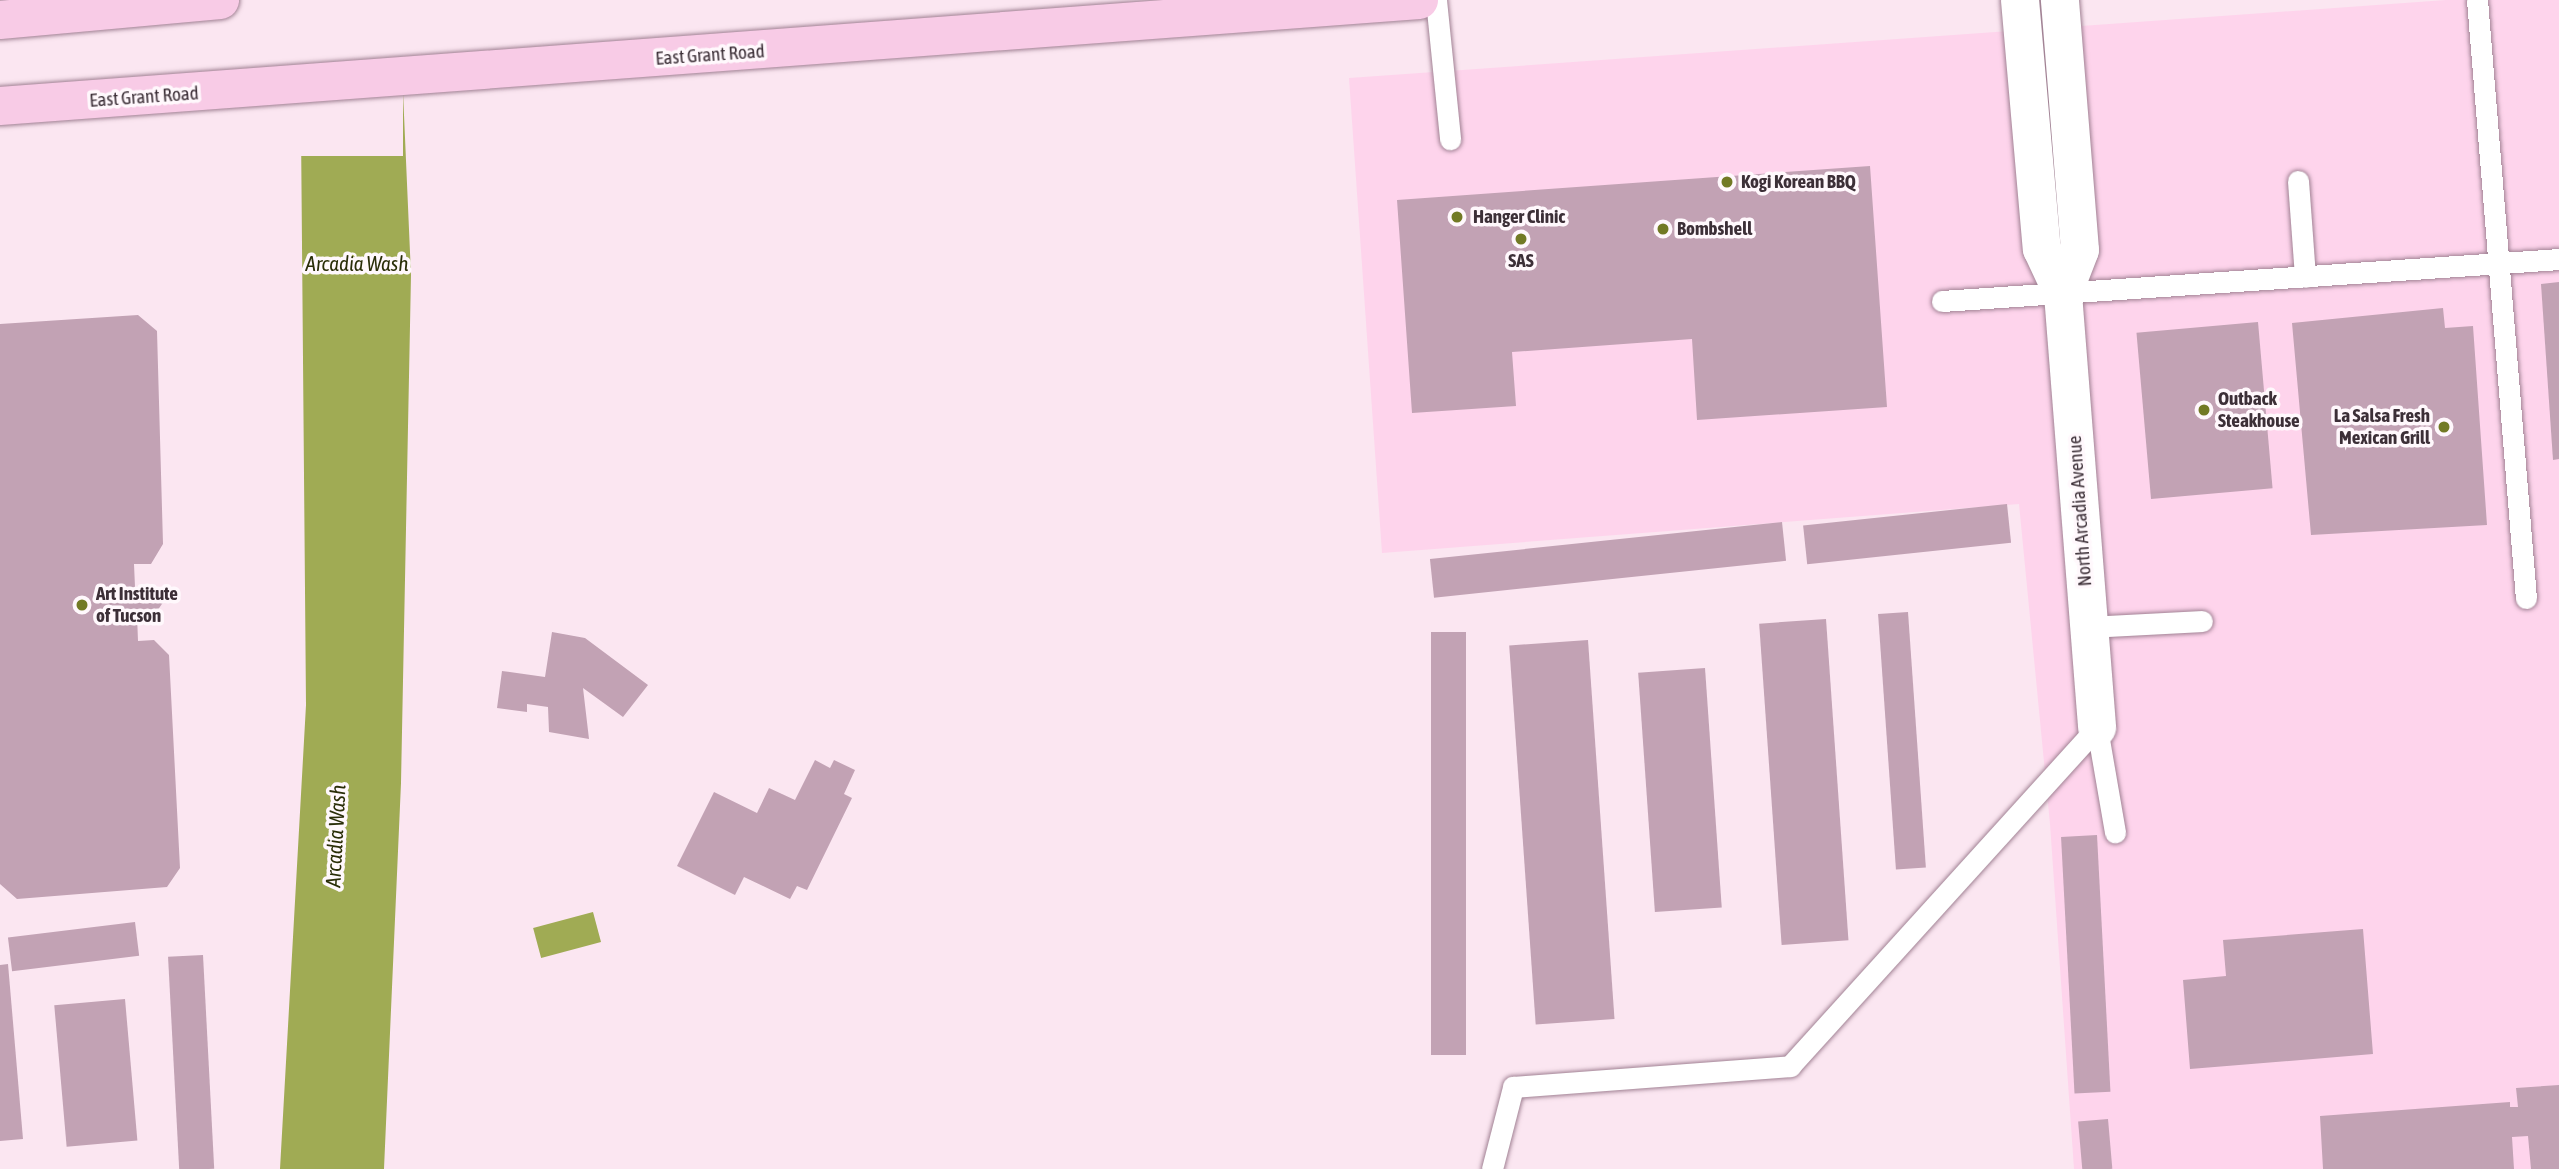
<!DOCTYPE html>
<style>
body{margin:0}
#map{position:relative;width:2559px;height:1169px;overflow:hidden;background:#fbe6f1;font-family:"Asap Condensed",sans-serif}
div>[style]{position:absolute}
[style*='--x']{left:calc(var(--x)*1px);top:calc(var(--y)*1px);width:calc(var(--w)*1px);rotate:calc(var(--a)*1deg)}
.built>*{inset:0;background:#fed4ec}
.water>*{inset:0;background:#a0ab54;transform-origin:0 0}
.pier>*{inset:0;background:#fbe6f1;transform-origin:0 0}
.building>*{inset:0;background:#c2a2b4;transform-origin:0 0}
.roads{filter:drop-shadow(0 0 2px #a18294) drop-shadow(0 0 2px #a18294)}
.service>*{height:21px;margin:-10.5px;padding:0 10.5px;transform-origin:10.5px;border-radius:10.5px;background:#fff}
.minor>*{height:38px;margin:-19px;padding:0 19px;transform-origin:19px;border-radius:19px;background:#fff}
.primary>*{height:38px;margin:-19px;padding:0 19px;transform-origin:19px;border-radius:19px;background:#f8cbe6}
.dots>*{width:19px;height:19px;translate:-50% -50%;box-sizing:border-box;border:4px solid #fff8fc;border-radius:50%}
span{translate:-50% -50%;white-space:nowrap;text-align:center;line-height:1.15;-webkit-text-stroke:7px #fff8fc;paint-order:stroke}
.street-label{font-size:19px;color:#3c2f37}
.poi-label{font-size:19px;color:#3c2f37;font-weight:700}
.left{translate:0 -50%;text-align:left}
.right{translate:-100% -50%;text-align:right}
.water-label{font-size:21px;color:#2a2e08;font-style:italic}
</style>
<div id="map">
<div class="built">
<i style="clip-path:polygon(2446px 0,2559px 0,2559px 1169px,2074px 1169px,2050px 824px,2019px 504px,1382px 553px,1349px 78px)"></i>
</div>
<div class="water">
<i style="clip-path:polygon(399px 0,411px 275px,401px 783px,384px 1169px,280px 1169px,306px 705px,301px 130px)"></i>
<i style="left:593px;top:912px;width:31px;height:62px;rotate:75deg"></i>
</div>
<div class="pier">
<i style="left:291px;top:0;width:112px;height:156px"></i>
</div>
<div class="building">
<i style="clip-path:polygon(1870px 166px,1887px 407px,1697px 420px,1692px 339px,1512px 352px,1516px 406px,1412px 413px,1397px 200px)"></i>
<i style="clip-path:polygon(2559px 282px,2559px 459px,2553px 460px,2541px 284px)"></i>
<i style="clip-path:polygon(2443px 308px,2445px 328px,2473px 326px,2487px 525px,2311px 535px,2292px 323px)"></i>
<i style="clip-path:polygon(138px 315px,157px 331px,163px 544px,151px 564px,134px 564px,135px 587px,154px 586px,162px 591px,164px 601px,155px 614px,137px 615px,138px 641px,154px 640px,169px 655px,180px 868px,167px 887px,17px 899px,0 884px,0 324px)"></i>
<i style="left:2258px;top:322px;width:167px;height:122px;rotate:85deg"></i>
<i style="left:2007px;top:504px;width:39px;height:205px;rotate:84deg"></i>
<i style="left:1782px;top:522px;width:39px;height:354px;rotate:84deg"></i>
<i style="left:1908px;top:612px;width:256px;height:30px;rotate:86deg"></i>
<i style="left:1826px;top:619px;width:322px;height:67px;rotate:86deg"></i>
<i style="clip-path:polygon(552px 632px,585px 638px,648px 685px,623px 717px,583px 688px,589px 739px,549px 732px,548px 707px,527px 704px,527px 712px,497px 708px,502px 671px,545px 677px)"></i>
<i style="left:1431px;top:632px;width:35px;height:423px"></i>
<i style="left:1588px;top:640px;width:380px;height:79px;rotate:86deg"></i>
<i style="left:1705px;top:668px;width:240px;height:67px;rotate:86deg"></i>
<i style="clip-path:polygon(815px 760px,830px 768px,834px 760px,855px 770px,844px 794px,852px 798px,807px 890px,797px 886px,790px 899px,744px 877px,735px 895px,677px 866px,714px 792px,757px 813px,769px 788px,795px 800px)"></i>
<i style="left:2097px;top:835px;width:257px;height:36px;rotate:87deg"></i>
<i style="left:135px;top:922px;width:34px;height:128px;rotate:83deg"></i>
<i style="clip-path:polygon(2363px 929px,2373px 1054px,2190px 1069px,2183px 980px,2226px 976px,2223px 940px)"></i>
<i style="left:203px;top:955px;width:214px;height:35px;rotate:87deg"></i>
<i style="clip-path:polygon(8px 964px,23px 1139px,0 1141px,0 965px)"></i>
<i style="left:125px;top:999px;width:142px;height:71px;rotate:85deg"></i>
<i style="clip-path:polygon(2559px 1085px,2559px 1169px,2531px 1169px,2528px 1136px,2512px 1137px,2514px 1169px,2323px 1169px,2320px 1116px,2510px 1102px,2510px 1107px,2518px 1107px,2516px 1088px)"></i>
<i style="left:2108px;top:1119px;width:50px;height:30px;rotate:85deg"></i>
</div>
<div class="roads">
<div class="service">
<i style="--x:1436;--y:0;--w:140;--a:84.2"></i>
<i style="--x:2477;--y:0;--w:600;--a:85.32"></i>
<i style="--x:2298;--y:181;--w:96;--a:85.8"></i>
<i style="--x:1942;--y:301;--w:618;--a:-3.89"></i>
<i style="--x:2089;--y:627;--w:113;--a:-3"></i>
<i style="--x:2097;--y:728;--w:106;--a:80.2"></i>
<i style="--x:1492;--y:1169;--w:85;--a:-75.6"></i>
<i style="--x:1513;--y:1087;--w:278;--a:-4.3"></i>
<i style="--x:1790;--y:1066;--w:457;--a:-47.8"></i>
</div>
<div class="minor">
<i style="--x:2020;--y:0;--w:250;--a:85"></i>
<i style="--x:2042;--y:249;--w:50;--a:65"></i>
<i style="--x:2063;--y:294;--w:47;--a:-68.9"></i>
<i style="--x:2080;--y:250;--w:251;--a:-94.6"></i>
<i style="--x:2063;--y:294;--w:435;--a:85.5"></i>
</div>
<div class="primary">
<i style="--x:0;--y:20;--w:221;--a:-5.2"></i>
<i style="--x:0;--y:106;--w:1423;--a:-4.27"></i>
</div>
</div>
<div class="dots">
<i style="left:1727px;top:182px;background:#727a25"></i>
<i style="left:1457px;top:217px;background:#727a25"></i>
<i style="left:1663px;top:229px;background:#727a25"></i>
<i style="left:1521px;top:239px;background:#727a25"></i>
<i style="left:2204px;top:410px;background:#727a25"></i>
<i style="left:2444px;top:427px;background:#727a25"></i>
<i style="left:82px;top:605px;background:#727a25"></i>
</div>
<div class="street-label">
<span style="left:710px;top:55px;rotate:-4deg">East Grant Road</span>
<span style="left:144px;top:97px;rotate:-4deg">East Grant Road</span>
<span style="left:2080px;top:511px;rotate:-94deg">North Arcadia Avenue</span>
</div>
<div class="poi-label">
<span class="left" style="left:1741px;top:182px">Kogi Korean BBQ</span>
<span class="left" style="left:1473px;top:217px">Hanger Clinic</span>
<span class="left" style="left:1677px;top:229px">Bombshell</span>
<span style="left:1521px;top:261px">SAS</span>
<span class="left" style="left:2218px;top:410px">Outback<br>Steakhouse</span>
<span class="right" style="left:2430px;top:427px">La Salsa Fresh<br>Mexican Grill</span>
<span class="left" style="left:96px;top:605px">Art Institute<br>of Tucson</span>
</div>
<div class="water-label">
<span style="left:357px;top:263px">Arcadia Wash</span>
<span style="left:335px;top:836px;rotate:-87deg">Arcadia Wash</span>
</div>
</div>
